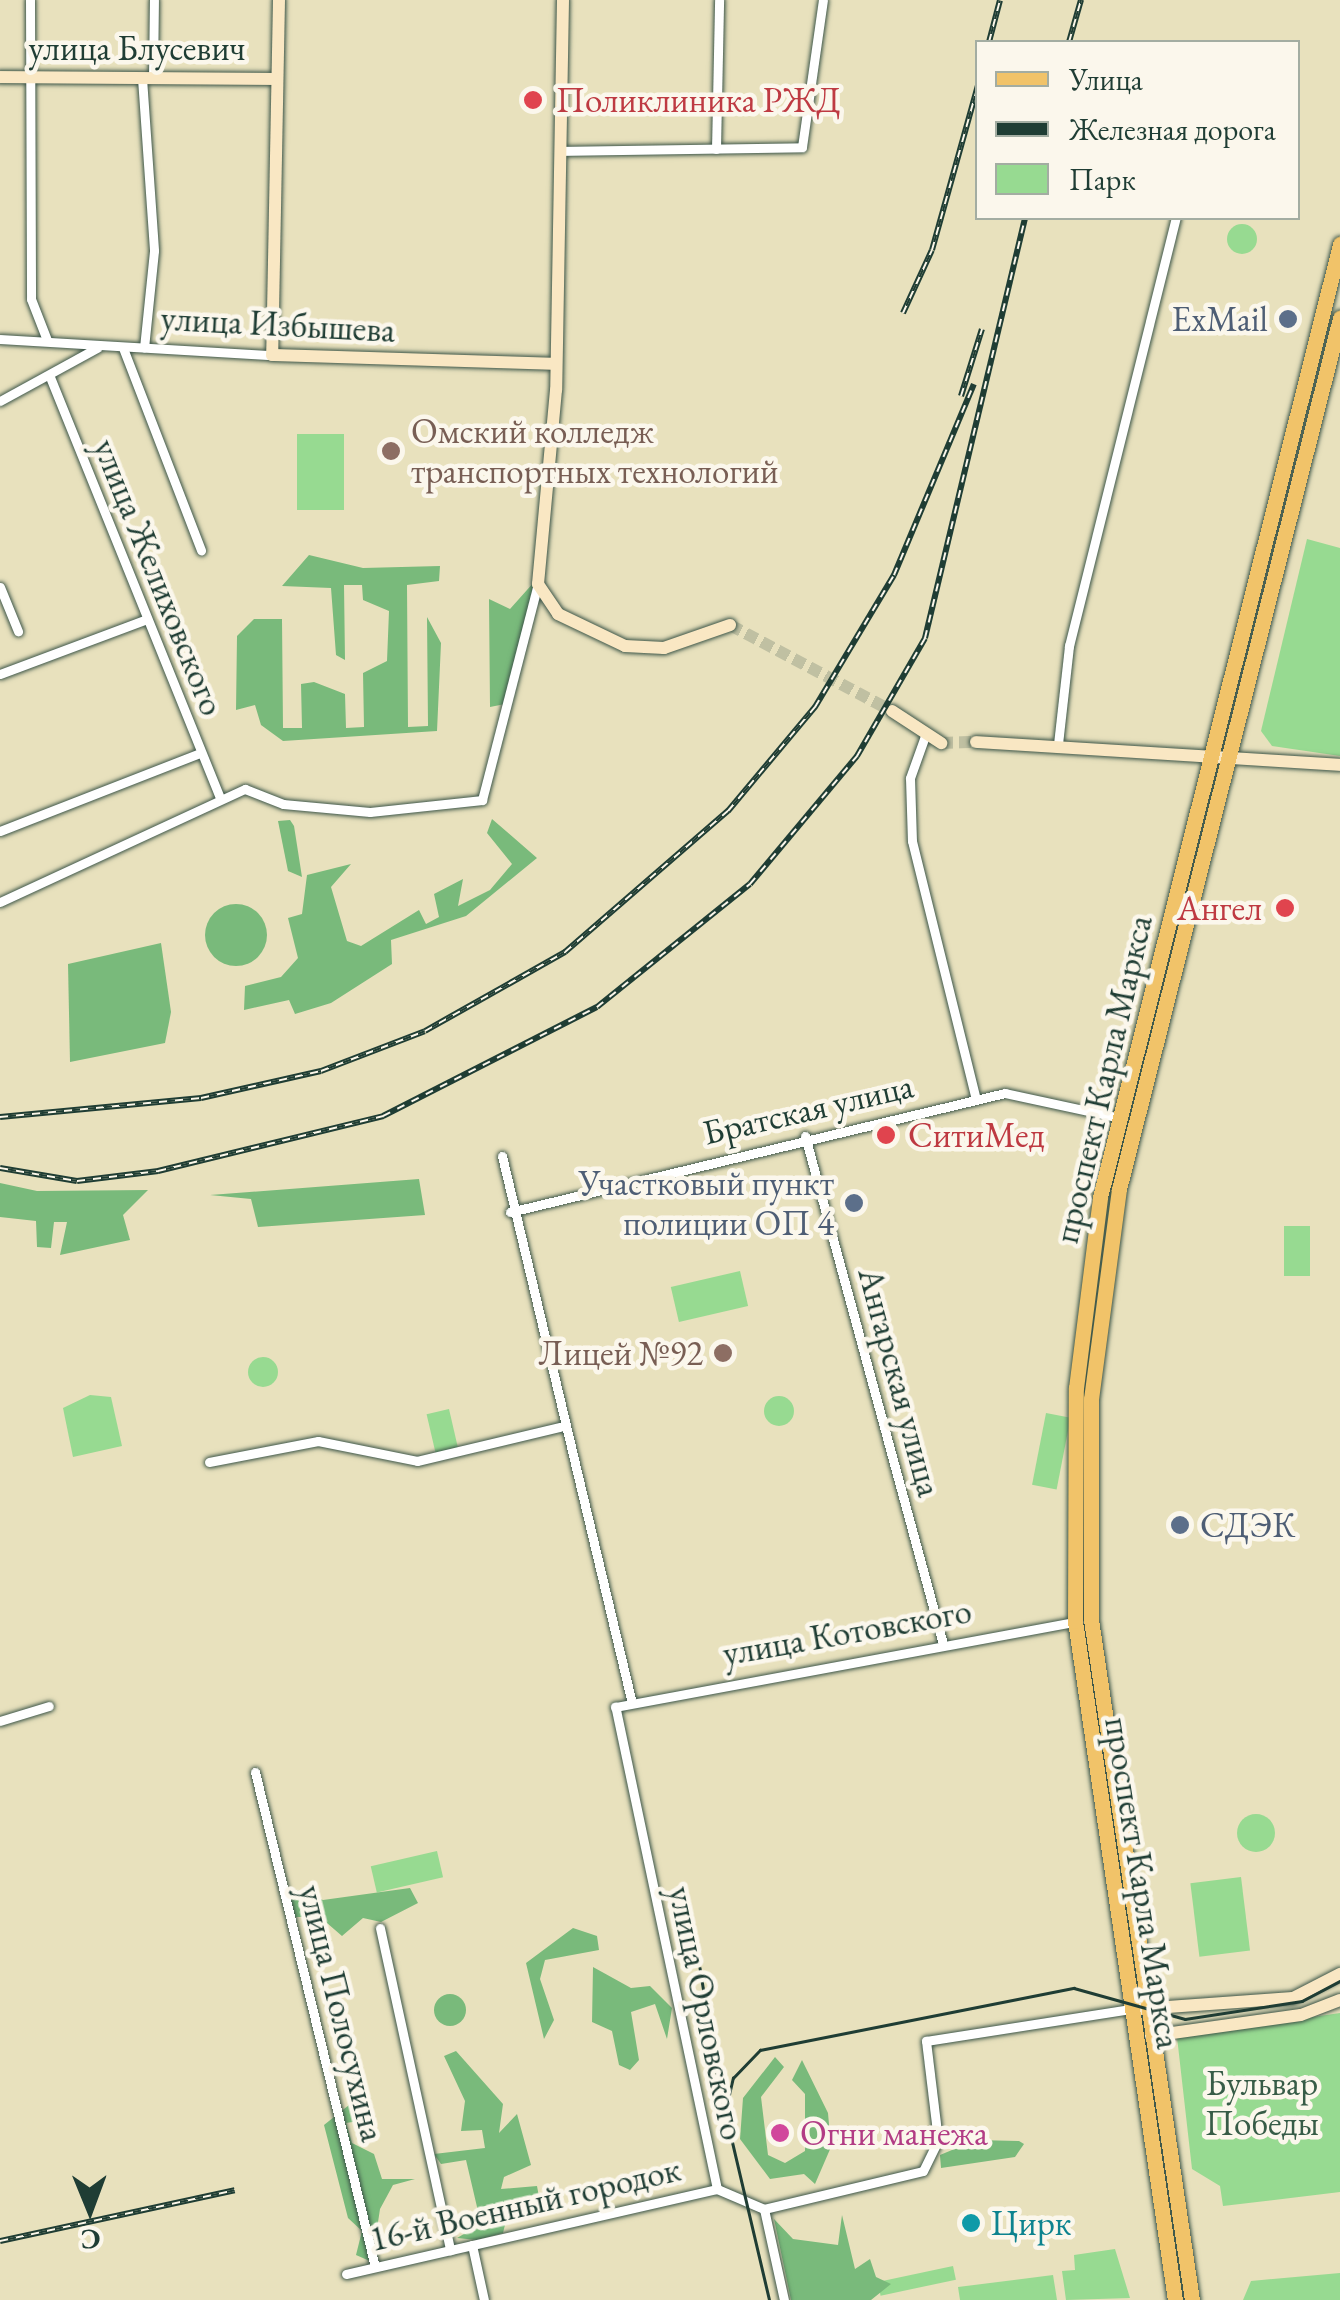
<!DOCTYPE html>
<meta charset="utf-8">
<style>
body{margin:0}
#map{position:relative;width:1340px;height:2300px;overflow:hidden;background:#e8e1bd;font-family:"EB Garamond",serif}
div>[style]{position:absolute}
[style*='--x']{left:calc(var(--x)*1px);top:calc(var(--y)*1px);width:calc(var(--w)*1px);rotate:calc(var(--a)*1deg)}
.green>*{inset:0;background:#97da91;transform-origin:0 0}
.round{border-radius:50%}
.forest>*{inset:0;background:#79ba7b}
.secondary-tunnel>*{height:12px;margin-top:-6px;transform-origin:0;background:repeating-linear-gradient(90deg,#c0c0a2 0 12px,transparent 0 18px)}
.roads{filter:drop-shadow(0 0 2px #3d5649) drop-shadow(0 0 2px #3d5649)}
.street>*{height:9px;margin:-4.5px;padding:0 4.5px;transform-origin:4.5px;border-radius:4.5px;background:#fff}
.secondary>*{height:12px;margin:-6px;padding:0 6px;transform-origin:6px;border-radius:6px;background:#f9e7c3}
.primary>*{height:15px;margin:-7.5px;padding:0 7.5px;transform-origin:7.5px;border-radius:7.5px;background:#f1c369}
.tram>*{height:2.5px;margin:-1.25px;padding:0 1.25px;transform-origin:1.25px;border-radius:1.25px;background:#1f3d34}
.rail>*{height:6px;margin-top:-3px;transform-origin:0;background:repeating-linear-gradient(90deg,#fbf7ec 0 8px,#1f3d34 0 16px);box-sizing:border-box;border-block:2px solid #1f3d34}
.dots>*{width:28px;height:28px;translate:-50% -50%;box-sizing:border-box;border:5px solid #fbf7ec;border-radius:50%}
span{translate:-50% -50%;white-space:nowrap;text-align:center;line-height:1.15;-webkit-text-stroke:9px #fbf7ec;paint-order:stroke}
.street-label{font-size:35px;color:#1f3d34}
.health-label{font-size:35px;color:#be3a42}
.left{translate:0 -50%;text-align:left}
.right{translate:-100% -50%;text-align:right}
.service-label{font-size:35px;color:#4e5e75}
.education-label{font-size:35px;color:#785e54}
.park-label{font-size:35px;color:#375c47}
.hotel-label{font-size:35px;color:#b23c85}
.culture-label{font-size:35px;color:#0d838f}
.legend{position:absolute;left:975px;top:40px;width:325px;height:180px;box-sizing:border-box;background:#fbf7ec;border:2px solid #a3ada2;margin:0;padding:12px 18px;list-style:none;font-size:30px;color:#1f3d34}
.legend li{display:flex;align-items:center;gap:20px;height:50px}
.legend b{width:50px;border:2px solid #a3ada2}
.north{position:absolute;left:40px;top:2160px;width:100px;height:100px;-webkit-text-stroke:8px #fbf7ec;paint-order:stroke;rotate:179deg;font-size:28px;font-weight:700;line-height:40px;text-align:center;color:#1f3d34}
.north::after{content:'';display:block;margin:auto;width:35px;height:45px;background:#1f3d34;clip-path:polygon(50% 0,100% 100%,50% 72%,0 100%)}
</style>
<div id="map">
<div class="green">
<i class="round" style="left:1227px;top:224px;width:30px;height:30px"></i>
<i style="left:297px;top:434px;width:47px;height:76px"></i>
<i style="clip-path:polygon(1307px 539px,1340px 548px,1340px 756px,1272px 746px,1261px 731px)"></i>
<i style="left:1284px;top:1226px;width:26px;height:50px"></i>
<i style="left:740px;top:1271px;width:36px;height:71px;rotate:77deg"></i>
<i class="round" style="left:248px;top:1357px;width:30px;height:30px"></i>
<i style="clip-path:polygon(90px 1395px,111px 1397px,122px 1446px,73px 1457px,63px 1408px)"></i>
<i class="round" style="left:764px;top:1396px;width:30px;height:30px"></i>
<i style="left:449px;top:1409px;width:41px;height:23px;rotate:77deg"></i>
<i style="left:1046px;top:1413px;width:25px;height:73px;rotate:11deg"></i>
<i class="round" style="left:1237px;top:1814px;width:38px;height:38px"></i>
<i style="left:437px;top:1851px;width:27px;height:68px;rotate:77deg"></i>
<i style="left:1241px;top:1877px;width:74px;height:51px;rotate:83deg"></i>
<i style="clip-path:polygon(1340px 2013px,1340px 2192px,1223px 2206px,1220px 2186px,1192px 2169px,1177px 2037px)"></i>
<i style="clip-path:polygon(1115px 2249px,1130px 2298px,1066px 2300px,1062px 2271px,1075px 2270px,1074px 2255px)"></i>
<i style="left:953px;top:2266px;width:14px;height:77px;rotate:78deg"></i>
<i style="clip-path:polygon(1340px 2273px,1340px 2300px,1243px 2300px,1251px 2281px)"></i>
<i style="clip-path:polygon(1053px 2275px,1057px 2300px,960px 2300px,958px 2287px)"></i>
</div>
<div class="forest">
<i style="clip-path:polygon(309px 555px,363px 568px,440px 566px,439px 581px,407px 585px,408px 727px,428px 726px,427px 617px,441px 643px,437px 731px,283px 741px,261px 725px,255px 705px,236px 710px,237px 636px,254px 619px,282px 619px,283px 728px,302px 728px,301px 684px,314px 682px,345px 694px,346px 728px,364px 727px,363px 673px,387px 661px,389px 611px,363px 600px,362px 585px,344px 585px,345px 660px,336px 655px,331px 588px,282px 586px)"></i>
<i style="clip-path:polygon(535px 581px,505px 704px,490px 707px,489px 599px,510px 609px)"></i>
<i style="clip-path:polygon(492px 819px,537px 858px,466px 916px,391px 940px,392px 964px,331px 1003px,295px 1014px,289px 1000px,244px 1010px,245px 986px,281px 977px,298px 958px,288px 918px,302px 914px,307px 875px,351px 864px,331px 887px,347px 941px,361px 946px,419px 910px,426px 924px,439px 917px,434px 894px,463px 879px,458px 906px,490px 890px,512px 864px,487px 833px)"></i>
<i style="clip-path:polygon(290px 820px,294px 826px,302px 877px,288px 871px,278px 821px)"></i>
<i class="round" style="left:205px;top:904px;width:62px;height:62px"></i>
<i style="clip-path:polygon(161px 943px,171px 1012px,165px 1043px,70px 1062px,68px 964px)"></i>
<i style="clip-path:polygon(419px 1179px,425px 1215px,258px 1227px,251px 1199px,210px 1195px)"></i>
<i style="clip-path:polygon(0 1183px,37px 1191px,148px 1190px,123px 1215px,130px 1240px,60px 1255px,67px 1222px,54px 1222px,51px 1248px,37px 1247px,36px 1221px,0 1217px)"></i>
<i style="clip-path:polygon(410px 1888px,418px 1903px,381px 1922px,363px 1918px,342px 1936px,320px 1917px,294px 1917px,290px 1902px,297px 1890px,323px 1900px)"></i>
<i style="clip-path:polygon(573px 1928px,597px 1936px,599px 1950px,545px 1960px,540px 1979px,554px 2020px,544px 2039px,526px 1963px)"></i>
<i style="clip-path:polygon(593px 1967px,631px 1988px,650px 1986px,672px 2008px,667px 2039px,655px 2004px,631px 2012px,639px 2060px,630px 2070px,619px 2065px,612px 2031px,592px 2022px)"></i>
<i class="round" style="left:434px;top:1994px;width:32px;height:32px"></i>
<i style="clip-path:polygon(456px 2051px,503px 2104px,499px 2133px,517px 2114px,531px 2165px,504px 2177px,501px 2189px,537px 2186px,542px 2213px,510px 2204px,503px 2233px,477px 2240px,457px 2238px,481px 2224px,466px 2160px,441px 2164px,434px 2154px,485px 2148px,482px 2130px,461px 2131px,465px 2101px,444px 2056px)"></i>
<i style="clip-path:polygon(775px 2057px,784px 2067px,761px 2097px,768px 2155px,785px 2163px,805px 2151px,805px 2094px,792px 2080px,802px 2060px,828px 2113px,831px 2147px,815px 2184px,804px 2174px,770px 2179px,740px 2139px,743px 2098px)"></i>
<i style="clip-path:polygon(359px 2097px,372px 2119px,346px 2123px,352px 2143px,374px 2154px,382px 2179px,415px 2179px,393px 2185px,380px 2209px,372px 2262px,356px 2255px,362px 2231px,348px 2218px,324px 2125px)"></i>
<i style="clip-path:polygon(976px 2140px,1019px 2141px,1024px 2144px,1015px 2157px,941px 2168px,940px 2155px)"></i>
<i style="clip-path:polygon(842px 2215px,855px 2269px,870px 2259px,876px 2277px,891px 2284px,871px 2300px,791px 2300px,774px 2219px,793px 2239px,838px 2245px)"></i>
</div>
<div class="secondary-tunnel">
<i style="--x:730;--y:625;--w:183;--a:28"></i>
<i style="--x:941;--y:743;--w:35;--a:-2"></i>
</div>
<div class="roads">
<div class="street">
<i style="--x:30;--y:0;--w:299;--a:89.8"></i>
<i style="--x:31;--y:299;--w:44;--a:68.7"></i>
<i style="--x:142;--y:78;--w:173;--a:86"></i>
<i style="--x:154;--y:251;--w:97;--a:95.9"></i>
<i style="--x:153;--y:78;--w:78;--a:-89.3"></i>
<i style="--x:716;--y:149;--w:149;--a:-88.8"></i>
<i style="--x:560;--y:151;--w:242;--a:-0.9"></i>
<i style="--x:802;--y:147;--w:148;--a:-81.9"></i>
<i style="--x:0;--y:339;--w:272;--a:3.4"></i>
<i style="--x:123;--y:348;--w:217;--a:68.9"></i>
<i style="--x:50;--y:377;--w:452;--a:68"></i>
<i style="--x:0;--y:401;--w:111;--a:-28.7"></i>
<i style="--x:0;--y:587;--w:48;--a:67.8"></i>
<i style="--x:0;--y:674;--w:157;--a:-20.5"></i>
<i style="--x:925;--y:736;--w:45;--a:109.7"></i>
<i style="--x:910;--y:778;--w:63;--a:88.2"></i>
<i style="--x:912;--y:841;--w:266;--a:76.1"></i>
<i style="--x:1058;--y:744;--w:99;--a:-83.6"></i>
<i style="--x:1069;--y:646;--w:441;--a:-76"></i>
<i style="--x:0;--y:831;--w:215;--a:-21.3"></i>
<i style="--x:0;--y:902;--w:270;--a:-24.8"></i>
<i style="--x:245;--y:789;--w:41;--a:21.5"></i>
<i style="--x:283;--y:804;--w:87;--a:5.3"></i>
<i style="--x:370;--y:812;--w:113;--a:-6.1"></i>
<i style="--x:482;--y:800;--w:223;--a:-75.5"></i>
<i style="--x:805;--y:1136;--w:526;--a:74.8"></i>
<i style="--x:502;--y:1156;--w:558;--a:76.64"></i>
<i style="--x:510;--y:1212;--w:509;--a:-13.52"></i>
<i style="--x:1005;--y:1093;--w:119;--a:12.2"></i>
<i style="--x:209;--y:1462;--w:111;--a:-10.9"></i>
<i style="--x:318;--y:1441;--w:101;--a:11.4"></i>
<i style="--x:417;--y:1461;--w:147;--a:-13.4"></i>
<i style="--x:0;--y:1721;--w:51;--a:-17"></i>
<i style="--x:255;--y:1772;--w:509;--a:76.37"></i>
<i style="--x:380;--y:1928;--w:330;--a:77.7"></i>
<i style="--x:764;--y:2209;--w:163;--a:-13.4"></i>
<i style="--x:923;--y:2171;--w:34;--a:-64"></i>
<i style="--x:938;--y:2140;--w:100;--a:-96.9"></i>
<i style="--x:926;--y:2041;--w:207;--a:-8.9"></i>
<i style="--x:472;--y:2245;--w:56;--a:77.7"></i>
<i style="--x:346;--y:2274;--w:381;--a:-12.9"></i>
<i style="--x:784;--y:2300;--w:93;--a:-102.4"></i>
<i style="--x:764;--y:2209;--w:51;--a:-156.9"></i>
<i style="--x:717;--y:2189;--w:493;--a:-101.9"></i>
<i style="--x:615;--y:1707;--w:471;--a:-10.5"></i>
</div>
<div class="secondary">
<i style="--x:279;--y:0;--w:355;--a:91.1"></i>
<i style="--x:272;--y:355;--w:282;--a:1.8"></i>
<i style="--x:563;--y:0;--w:390;--a:91"></i>
<i style="--x:556;--y:390;--w:195;--a:95.3"></i>
<i style="--x:538;--y:584;--w:36;--a:56"></i>
<i style="--x:558;--y:614;--w:74;--a:25.5"></i>
<i style="--x:625;--y:646;--w:39;--a:3"></i>
<i style="--x:664;--y:648;--w:70;--a:-19.2"></i>
<i style="--x:0;--y:77;--w:273;--a:0.4"></i>
<i style="--x:892;--y:711;--w:59;--a:33.1"></i>
<i style="--x:976;--y:742;--w:365;--a:3.6"></i>
<i style="--x:1140;--y:2009;--w:153;--a:-4.1"></i>
<i style="--x:1293;--y:1998;--w:53;--a:-27.1"></i>
<i style="--x:1151;--y:2036;--w:151;--a:-8"></i>
<i style="--x:1301;--y:2015;--w:42;--a:-21"></i>
</div>
<div class="primary">
<i style="--x:1175;--y:2300;--w:686;--a:-98.38"></i>
<i style="--x:1075;--y:1621;--w:233;--a:-89.8"></i>
<i style="--x:1076;--y:1388;--w:193;--a:-82.8"></i>
<i style="--x:1100;--y:1197;--w:983;--a:-75.86"></i>
<i style="--x:1192;--y:2300;--w:688;--a:-98.44"></i>
<i style="--x:1091;--y:1619;--w:220;--a:-90"></i>
<i style="--x:1091;--y:1399;--w:212;--a:-82.4"></i>
<i style="--x:1119;--y:1189;--w:899;--a:-75.76"></i>
</div>
</div>
<div class="tram">
<i style="--x:700;--y:1968;--w:138;--a:80.8"></i>
<i style="--x:769;--y:2300;--w:193;--a:-103.2"></i>
<i style="--x:725;--y:2112;--w:35;--a:-77"></i>
<i style="--x:733;--y:2078;--w:39;--a:-46"></i>
<i style="--x:760;--y:2050;--w:320;--a:-11.2"></i>
<i style="--x:1074;--y:1988;--w:115;--a:15.6"></i>
<i style="--x:1185;--y:2019;--w:118;--a:-8.7"></i>
<i style="--x:1302;--y:2001;--w:43;--a:-27.8"></i>
</div>
<div class="rail">
<i style="--x:989;--y:42;--w:43;--a:-75.3"></i>
<i style="--x:1069;--y:42;--w:44;--a:-74.1"></i>
<i style="--x:903;--y:313;--w:69;--a:-65.3"></i>
<i style="--x:932;--y:250;--w:171;--a:-74.4"></i>
<i style="--x:961;--y:396;--w:70;--a:-72.6"></i>
<i style="--x:0;--y:1117;--w:202;--a:-5.4"></i>
<i style="--x:201;--y:1098;--w:123;--a:-12.7"></i>
<i style="--x:321;--y:1071;--w:111;--a:-21"></i>
<i style="--x:425;--y:1031;--w:161;--a:-29.4"></i>
<i style="--x:565;--y:952;--w:216;--a:-40.9"></i>
<i style="--x:728;--y:811;--w:136;--a:-50.1"></i>
<i style="--x:815;--y:707;--w:154;--a:-59.1"></i>
<i style="--x:894;--y:575;--w:207;--a:-67.3"></i>
<i style="--x:0;--y:1168;--w:78;--a:9.6"></i>
<i style="--x:77;--y:1181;--w:82;--a:-7"></i>
<i style="--x:158;--y:1171;--w:232;--a:-13.7"></i>
<i style="--x:383;--y:1116;--w:240;--a:-27"></i>
<i style="--x:597;--y:1007;--w:196;--a:-38.8"></i>
<i style="--x:750;--y:884;--w:167;--a:-50.1"></i>
<i style="--x:857;--y:756;--w:136;--a:-60"></i>
<i style="--x:925;--y:638;--w:432;--a:-76.6"></i>
<i style="--x:0;--y:2241;--w:240;--a:-12.2"></i>
</div>
<div class="dots">
<i style="left:533px;top:100px;background:#e0444e"></i>
<i style="left:1288px;top:319px;background:#5c6f8a"></i>
<i style="left:391px;top:451px;background:#8d6e63"></i>
<i style="left:1285px;top:908px;background:#e0444e"></i>
<i style="left:886px;top:1135px;background:#e0444e"></i>
<i style="left:854px;top:1203px;background:#5c6f8a"></i>
<i style="left:723px;top:1353px;background:#8d6e63"></i>
<i style="left:1180px;top:1525px;background:#5c6f8a"></i>
<i style="left:780px;top:2133px;background:#d1479c"></i>
<i style="left:971px;top:2223px;background:#0f9aa8"></i>
</div>
<div class="street-label">
<span style="left:137px;top:48px">улица Блусевич</span>
<span style="left:278px;top:324px;rotate:3deg">улица Избышева</span>
<span style="left:159px;top:577px;rotate:68deg">улица Желиховского</span>
<span style="left:1103px;top:1079px;rotate:-77deg">проспект Карла Маркса</span>
<span style="left:808px;top:1109px;rotate:-13deg">Братская улица</span>
<span style="left:900px;top:1382px;rotate:75deg">Ангарская улица</span>
<span style="left:847px;top:1632px;rotate:-10deg">улица Котовского</span>
<span style="left:1143px;top:1883px;rotate:81deg">проспект Карла Маркса</span>
<span style="left:342px;top:2013px;rotate:76deg">улица Полосухина</span>
<span style="left:707px;top:2013px;rotate:78deg">улица Орловского</span>
<span style="left:525px;top:2204px;rotate:-13deg">16-й Военный городок</span>
</div>
<div class="health-label">
<span class="left" style="left:556px;top:100px">Поликлиника РЖД</span>
<span class="right" style="left:1262px;top:908px">Ангел</span>
<span class="left" style="left:908px;top:1135px">СитиМед</span>
</div>
<div class="service-label">
<span class="right" style="left:1268px;top:319px">ExMail</span>
<span class="right" style="left:834px;top:1203px">Участковый пункт<br>полиции ОП 4</span>
<span class="left" style="left:1200px;top:1525px">СДЭК</span>
</div>
<div class="education-label">
<span class="left" style="left:411px;top:451px">Омский колледж<br>транспортных технологий</span>
<span class="right" style="left:703px;top:1353px">Лицей №92</span>
</div>
<div class="park-label">
<span style="left:1262px;top:2103px">Бульвар<br>Победы</span>
</div>
<div class="hotel-label">
<span class="left" style="left:800px;top:2133px">Огни манежа</span>
</div>
<div class="culture-label">
<span class="left" style="left:991px;top:2223px">Цирк</span>
</div>
<ul class="legend">
<li><b style="height:12px;background:#f1c369"></b>Улица</li>
<li><b style="height:12px;background:#1f3d34"></b>Железная дорога</li>
<li><b style="height:28px;background:#97da91"></b>Парк</li>
</ul>
<div class="north">С</div>
</div>
